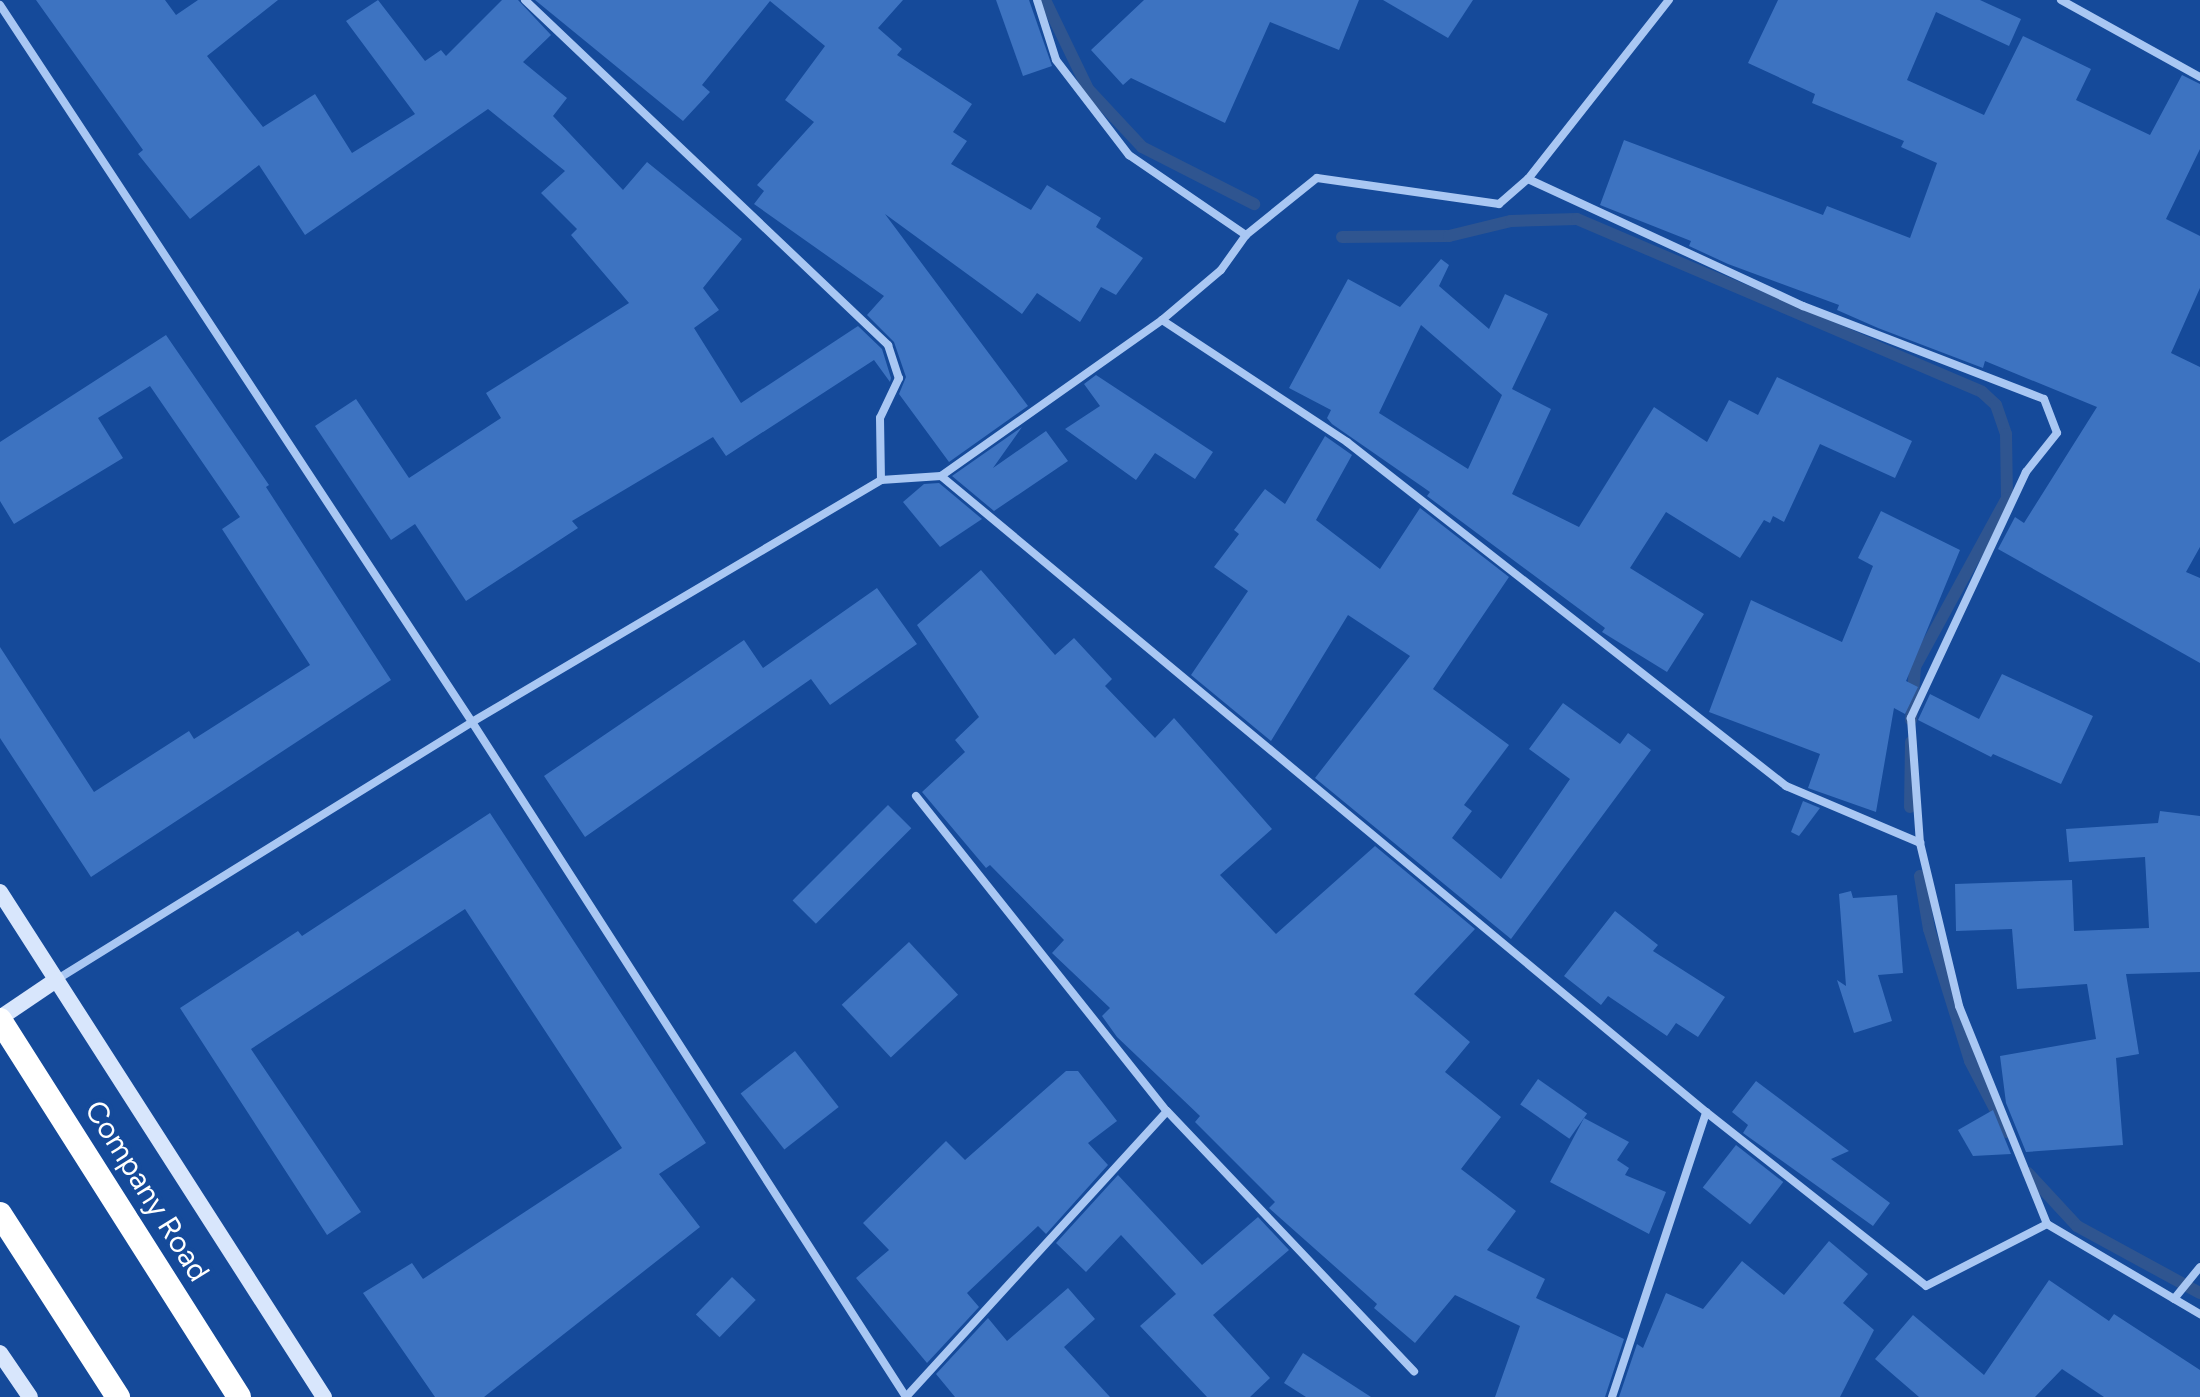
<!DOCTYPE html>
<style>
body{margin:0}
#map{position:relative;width:2200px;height:1397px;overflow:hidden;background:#154a9a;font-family:Figtree,sans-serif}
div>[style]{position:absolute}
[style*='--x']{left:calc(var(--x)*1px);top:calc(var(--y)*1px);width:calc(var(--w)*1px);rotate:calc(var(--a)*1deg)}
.stream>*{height:12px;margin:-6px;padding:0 6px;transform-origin:6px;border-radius:6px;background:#2f5590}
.building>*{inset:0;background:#3d73c1;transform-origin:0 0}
.street>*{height:8px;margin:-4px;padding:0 4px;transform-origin:4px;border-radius:4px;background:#a9c7f3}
.secondary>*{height:16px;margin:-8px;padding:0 8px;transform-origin:8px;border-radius:8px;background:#d8e6fc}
.highway>*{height:24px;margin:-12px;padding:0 12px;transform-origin:12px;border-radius:12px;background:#fff}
span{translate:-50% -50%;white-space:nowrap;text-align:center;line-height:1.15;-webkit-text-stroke:8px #154a9a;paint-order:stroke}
.street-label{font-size:30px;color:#fff}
</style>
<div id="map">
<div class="stream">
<i style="--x:1045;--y:0;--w:99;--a:64.2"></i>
<i style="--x:1088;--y:89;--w:79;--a:47"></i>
<i style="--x:1142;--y:147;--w:126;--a:27"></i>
<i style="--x:1342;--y:237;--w:107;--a:-0.5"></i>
<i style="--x:1449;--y:236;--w:64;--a:-13.6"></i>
<i style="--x:1511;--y:221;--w:66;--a:-1.7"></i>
<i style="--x:1577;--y:219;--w:440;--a:23.1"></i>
<i style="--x:1982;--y:392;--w:19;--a:43"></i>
<i style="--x:1996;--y:405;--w:31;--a:71"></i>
<i style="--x:2006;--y:434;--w:64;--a:89.1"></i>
<i style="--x:2007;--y:498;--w:192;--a:118.6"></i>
<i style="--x:1915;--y:667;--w:53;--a:94.3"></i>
<i style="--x:1910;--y:807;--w:65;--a:-89.1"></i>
<i style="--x:1920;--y:876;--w:54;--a:80.4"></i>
<i style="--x:1929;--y:929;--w:138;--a:72.7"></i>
<i style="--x:1970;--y:1061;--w:80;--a:62.5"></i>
<i style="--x:2028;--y:1173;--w:72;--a:47.2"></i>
<i style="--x:2077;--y:1226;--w:140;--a:28.6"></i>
</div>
<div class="building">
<i style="clip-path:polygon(36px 0,165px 0,176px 15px,198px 0,278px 0,207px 56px,263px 127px,315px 94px,352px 153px,415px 114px,346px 21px,378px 0,425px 61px,441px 50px,446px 56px,502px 0,518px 0,551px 35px,523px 62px,567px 98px,553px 116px,623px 190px,647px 162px,742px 239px,703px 288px,719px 310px,694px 328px,741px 403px,858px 326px,882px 349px,891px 378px,890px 382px,874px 360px,726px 456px,713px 437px,572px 521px,578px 528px,466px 601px,415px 524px,391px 540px,315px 426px,356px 399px,409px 478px,501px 418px,486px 393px,629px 303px,571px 235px,577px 229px,541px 193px,565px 171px,488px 109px,305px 235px,259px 165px,190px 219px,138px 154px,143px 150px)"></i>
<i style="clip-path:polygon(535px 0,903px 0,878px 28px,902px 49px,897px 55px,972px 104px,953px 132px,967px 141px,951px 164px,1031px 210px,1047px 185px,1101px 218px,1096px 227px,1143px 258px,1116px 295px,1101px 287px,1080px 322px,1037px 293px,1022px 314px,885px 214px,1028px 406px,949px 462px,899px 394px,906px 377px,894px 342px,867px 315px,884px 296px,754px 204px,764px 191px,757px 185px,814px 122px,785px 100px,825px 46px,770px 1px,702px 85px,710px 92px,683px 121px)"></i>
<i style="clip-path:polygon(996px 0,1029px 0,1052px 66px,1023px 76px)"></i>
<i style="clip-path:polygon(1144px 0,1359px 0,1339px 50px,1270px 22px,1225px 123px,1131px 78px,1123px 85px,1091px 50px)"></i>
<i style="clip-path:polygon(1383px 0,1473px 0,1448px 38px)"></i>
<i style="clip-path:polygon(1778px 0,1980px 0,2021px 19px,2009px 46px,1936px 12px,1907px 80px,1984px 115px,2023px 36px,2091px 69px,2076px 100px,2150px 135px,2182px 75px,2200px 84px,2200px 149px,2166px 219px,2200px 236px,2200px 288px,2171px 353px,2200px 367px,2200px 547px,2186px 572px,2200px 578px,2200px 663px,1998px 549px,2015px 517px,2024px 523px,2097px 407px,1985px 361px,1983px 368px,1878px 328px,1837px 310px,1839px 305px,1728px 264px,1689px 246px,1691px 241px,1600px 205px,1624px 140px,1823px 215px,1827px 206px,1910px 238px,1937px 163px,1901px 147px,1904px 141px,1812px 103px,1815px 94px,1748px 63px)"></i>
<i style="clip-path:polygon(evenodd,1441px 259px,1449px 265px,1439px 286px,1489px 329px,1505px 294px,1548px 314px,1512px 389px,1551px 409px,1512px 494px,1579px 527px,1654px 407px,1707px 442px,1729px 400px,1758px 415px,1777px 377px,1912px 441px,1895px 478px,1820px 444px,1784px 522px,1773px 516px,1770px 523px,1764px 520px,1740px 558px,1666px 512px,1630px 568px,1704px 614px,1667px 672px,1602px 632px,1605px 628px,1427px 496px,1430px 492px,1332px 424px,1327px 418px,1331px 410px,1289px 388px,1348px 279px,1400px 307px,1441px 259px,1421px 325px,1502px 395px,1468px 469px,1379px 413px,1421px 325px)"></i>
<i style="clip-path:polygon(166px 335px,269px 485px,266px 487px,391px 680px,91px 877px,0 738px,0 647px,94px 792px,189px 731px,194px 739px,310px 665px,222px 529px,240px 517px,150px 386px,98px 418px,123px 458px,14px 524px,0 501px,0 442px)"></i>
<i style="clip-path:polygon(1096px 375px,1213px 452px,1195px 479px,1155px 453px,1136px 480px,1065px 429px,1100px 406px,1084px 384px)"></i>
<i style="clip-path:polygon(1022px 427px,993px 468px,1046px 431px,1068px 461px,994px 511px,952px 476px)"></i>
<i style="clip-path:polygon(1325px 436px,1352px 455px,1316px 520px,1380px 569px,1420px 508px,1509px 577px,1433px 689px,1509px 745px,1464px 805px,1472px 811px,1452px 838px,1501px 879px,1570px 779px,1529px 749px,1563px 703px,1620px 744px,1628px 733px,1651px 750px,1511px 939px,1315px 778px,1410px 656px,1348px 615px,1271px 741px,1191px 675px,1248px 591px,1214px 567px,1239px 534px,1234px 530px,1265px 489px,1285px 504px)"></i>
<i style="clip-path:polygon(939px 483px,982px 519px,940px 547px,903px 502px,924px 484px)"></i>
<i style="clip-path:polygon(1881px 511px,1960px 550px,1906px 681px,1918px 687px,1905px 714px,1894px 708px,1876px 812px,1808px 788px,1820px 754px,1709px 712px,1751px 600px,1842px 642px,1873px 566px,1858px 558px)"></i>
<i style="clip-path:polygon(981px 570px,1055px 655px,1074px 638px,1112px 679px,1105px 686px,1155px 738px,1174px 718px,1272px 829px,1220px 875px,1276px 934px,1375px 846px,1475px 929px,1414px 994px,1470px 1042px,1445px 1072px,1501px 1117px,1461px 1169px,1516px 1211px,1487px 1250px,1545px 1279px,1536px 1298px,1624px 1339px,1605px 1397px,1495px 1397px,1520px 1326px,1455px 1295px,1415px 1343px,1374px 1308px,1377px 1304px,1269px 1208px,1275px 1202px,1195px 1122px,1200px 1116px,1117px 1037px,1102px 1016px,1110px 1008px,1052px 953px,1064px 940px,990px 865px,986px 868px,922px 792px,965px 752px,955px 740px,979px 717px,917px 625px)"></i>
<i style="clip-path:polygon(877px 588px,917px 644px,830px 705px,811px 679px,585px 837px,544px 776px,744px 640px,763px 668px)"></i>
<i style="clip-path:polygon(2002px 674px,2093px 716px,2061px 784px,1993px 754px,1991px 757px,1918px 720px,1930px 694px,1979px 719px)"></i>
<i style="clip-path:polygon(1803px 801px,1820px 808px,1799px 836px,1791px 832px)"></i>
<i style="left:888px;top:805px;width:33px;height:135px;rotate:45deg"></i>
<i style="clip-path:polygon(2160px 811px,2200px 816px,2200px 972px,2126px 974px,2139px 1054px,2116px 1058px,2123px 1145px,2026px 1152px,2006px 1103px,2000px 1056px,2096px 1039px,2087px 984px,2017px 989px,2012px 929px,1956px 931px,1955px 884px,2072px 880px,2074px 931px,2149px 928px,2145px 857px,2069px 862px,2066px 829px,2158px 823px)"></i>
<i style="clip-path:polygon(490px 813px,706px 1143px,659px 1174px,700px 1227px,484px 1397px,435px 1397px,363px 1293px,412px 1263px,423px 1279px,622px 1148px,465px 909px,251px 1049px,361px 1212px,327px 1235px,180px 1008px,298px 931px,302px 936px)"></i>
<i style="clip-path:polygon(1851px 891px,1853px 898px,1897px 895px,1903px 973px,1878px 975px,1892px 1021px,1854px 1033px,1837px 980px,1846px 986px,1839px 894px)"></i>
<i style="clip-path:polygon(1615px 911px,1658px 945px,1653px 951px,1725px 997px,1698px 1037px,1676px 1023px,1667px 1036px,1608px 996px,1601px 1005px,1564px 976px)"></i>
<i style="left:909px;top:942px;width:72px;height:92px;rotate:47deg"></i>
<i style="left:795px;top:1051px;width:71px;height:69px;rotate:52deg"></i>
<i style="clip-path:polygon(1066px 1071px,1078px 1071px,1117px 1121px,1088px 1143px,1108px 1165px,1046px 1234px,1038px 1226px,967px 1293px,979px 1307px,927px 1363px,856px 1278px,889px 1250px,863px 1223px,946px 1141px,965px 1160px)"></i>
<i style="left:1538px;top:1079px;width:60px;height:31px;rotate:35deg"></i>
<i style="clip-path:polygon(1756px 1081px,1849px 1151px,1831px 1159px,1890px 1203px,1873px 1226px,1743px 1133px,1748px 1125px,1732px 1112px)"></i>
<i style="clip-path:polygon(1993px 1110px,2011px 1154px,1973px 1156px,1958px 1130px)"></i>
<i style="clip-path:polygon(1584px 1118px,1629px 1142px,1617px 1160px,1629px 1168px,1625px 1175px,1666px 1192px,1649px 1234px,1550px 1182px)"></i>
<i style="left:1736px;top:1145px;width:60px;height:54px;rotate:38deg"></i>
<i style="clip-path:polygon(1118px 1175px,1202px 1265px,1258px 1217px,1289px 1250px,1213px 1315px,1270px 1378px,1250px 1397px,1207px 1397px,1140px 1326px,1176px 1294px,1121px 1235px,1086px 1272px,1056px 1243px)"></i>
<i style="clip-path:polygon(1829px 1241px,1868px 1274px,1843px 1303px,1874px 1330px,1840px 1397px,1619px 1397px,1637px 1344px,1643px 1348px,1666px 1293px,1703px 1309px,1742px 1261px,1784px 1295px)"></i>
<i style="left:732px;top:1277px;width:33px;height:52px;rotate:44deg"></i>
<i style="clip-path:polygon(2049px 1280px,2109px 1321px,2114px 1314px,2200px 1370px,2200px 1397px,2104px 1397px,2062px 1369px,2035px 1397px,1919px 1397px,1875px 1359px,1913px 1315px,1984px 1375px)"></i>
<i style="clip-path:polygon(1068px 1288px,1095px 1319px,1064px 1347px,1110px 1397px,955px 1397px,936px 1374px,988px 1318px,1007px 1341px)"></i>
<i style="clip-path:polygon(1303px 1353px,1371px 1397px,1306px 1397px,1284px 1383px)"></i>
</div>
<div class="street">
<i style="--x:525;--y:0;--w:501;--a:43.54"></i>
<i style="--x:888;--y:345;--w:35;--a:72"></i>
<i style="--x:899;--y:378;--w:44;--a:115.4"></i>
<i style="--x:880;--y:418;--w:62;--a:89.1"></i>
<i style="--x:1037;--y:0;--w:63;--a:72.4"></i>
<i style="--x:1056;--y:60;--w:120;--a:52.5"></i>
<i style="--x:1129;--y:155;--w:142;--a:34.4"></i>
<i style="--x:2061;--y:0;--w:159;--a:29"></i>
<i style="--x:0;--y:5;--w:858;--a:56.64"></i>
<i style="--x:472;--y:722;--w:802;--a:57.26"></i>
<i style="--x:906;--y:1397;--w:387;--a:-47.6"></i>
<i style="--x:1528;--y:179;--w:303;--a:24.8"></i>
<i style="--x:1803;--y:306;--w:258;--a:21.1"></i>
<i style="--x:2044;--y:399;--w:36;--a:69"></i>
<i style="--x:2057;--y:433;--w:50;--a:128.5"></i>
<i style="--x:2026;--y:472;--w:272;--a:115.1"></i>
<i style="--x:1911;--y:718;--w:125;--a:85.9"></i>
<i style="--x:1162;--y:320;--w:222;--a:33.4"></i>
<i style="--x:1347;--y:442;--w:558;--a:38.08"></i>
<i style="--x:1786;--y:786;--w:146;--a:23"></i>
<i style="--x:1920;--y:843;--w:168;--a:76.5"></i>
<i style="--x:1959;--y:1006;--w:235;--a:68"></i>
<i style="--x:941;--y:476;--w:995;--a:39.74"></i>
<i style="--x:1706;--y:1112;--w:280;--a:38.3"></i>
<i style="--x:1926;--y:1286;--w:136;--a:-27.1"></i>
<i style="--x:2047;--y:1224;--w:178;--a:30.5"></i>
<i style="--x:916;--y:796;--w:403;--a:51.5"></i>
<i style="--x:1167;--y:1111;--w:359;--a:46.5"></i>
<i style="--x:56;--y:980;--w:490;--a:-31.8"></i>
<i style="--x:472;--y:722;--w:475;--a:-30.6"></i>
<i style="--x:881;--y:480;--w:60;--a:-3.8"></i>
<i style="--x:941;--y:476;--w:271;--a:-35.2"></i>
<i style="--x:1162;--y:320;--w:77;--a:-40.3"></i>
<i style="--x:1221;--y:270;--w:43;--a:-54.5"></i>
<i style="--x:1246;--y:235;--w:91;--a:-38.8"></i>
<i style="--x:1317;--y:178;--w:184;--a:8.1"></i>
<i style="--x:1499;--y:204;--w:38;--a:-41"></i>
<i style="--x:1528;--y:179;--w:228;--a:-51.8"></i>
<i style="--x:2174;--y:1299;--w:41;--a:-50.9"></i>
<i style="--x:1612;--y:1397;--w:300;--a:-71.7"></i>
</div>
<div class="secondary">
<i style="--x:0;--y:892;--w:600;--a:57.32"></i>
<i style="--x:0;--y:1018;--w:68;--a:-34.2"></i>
<i style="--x:0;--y:1353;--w:53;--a:55.7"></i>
</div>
<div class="highway">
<i style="--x:0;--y:1020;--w:446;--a:57.6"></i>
<i style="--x:0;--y:1214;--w:218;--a:57.2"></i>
</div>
<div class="street-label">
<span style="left:147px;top:1191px;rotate:58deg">Company Road</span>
</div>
</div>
